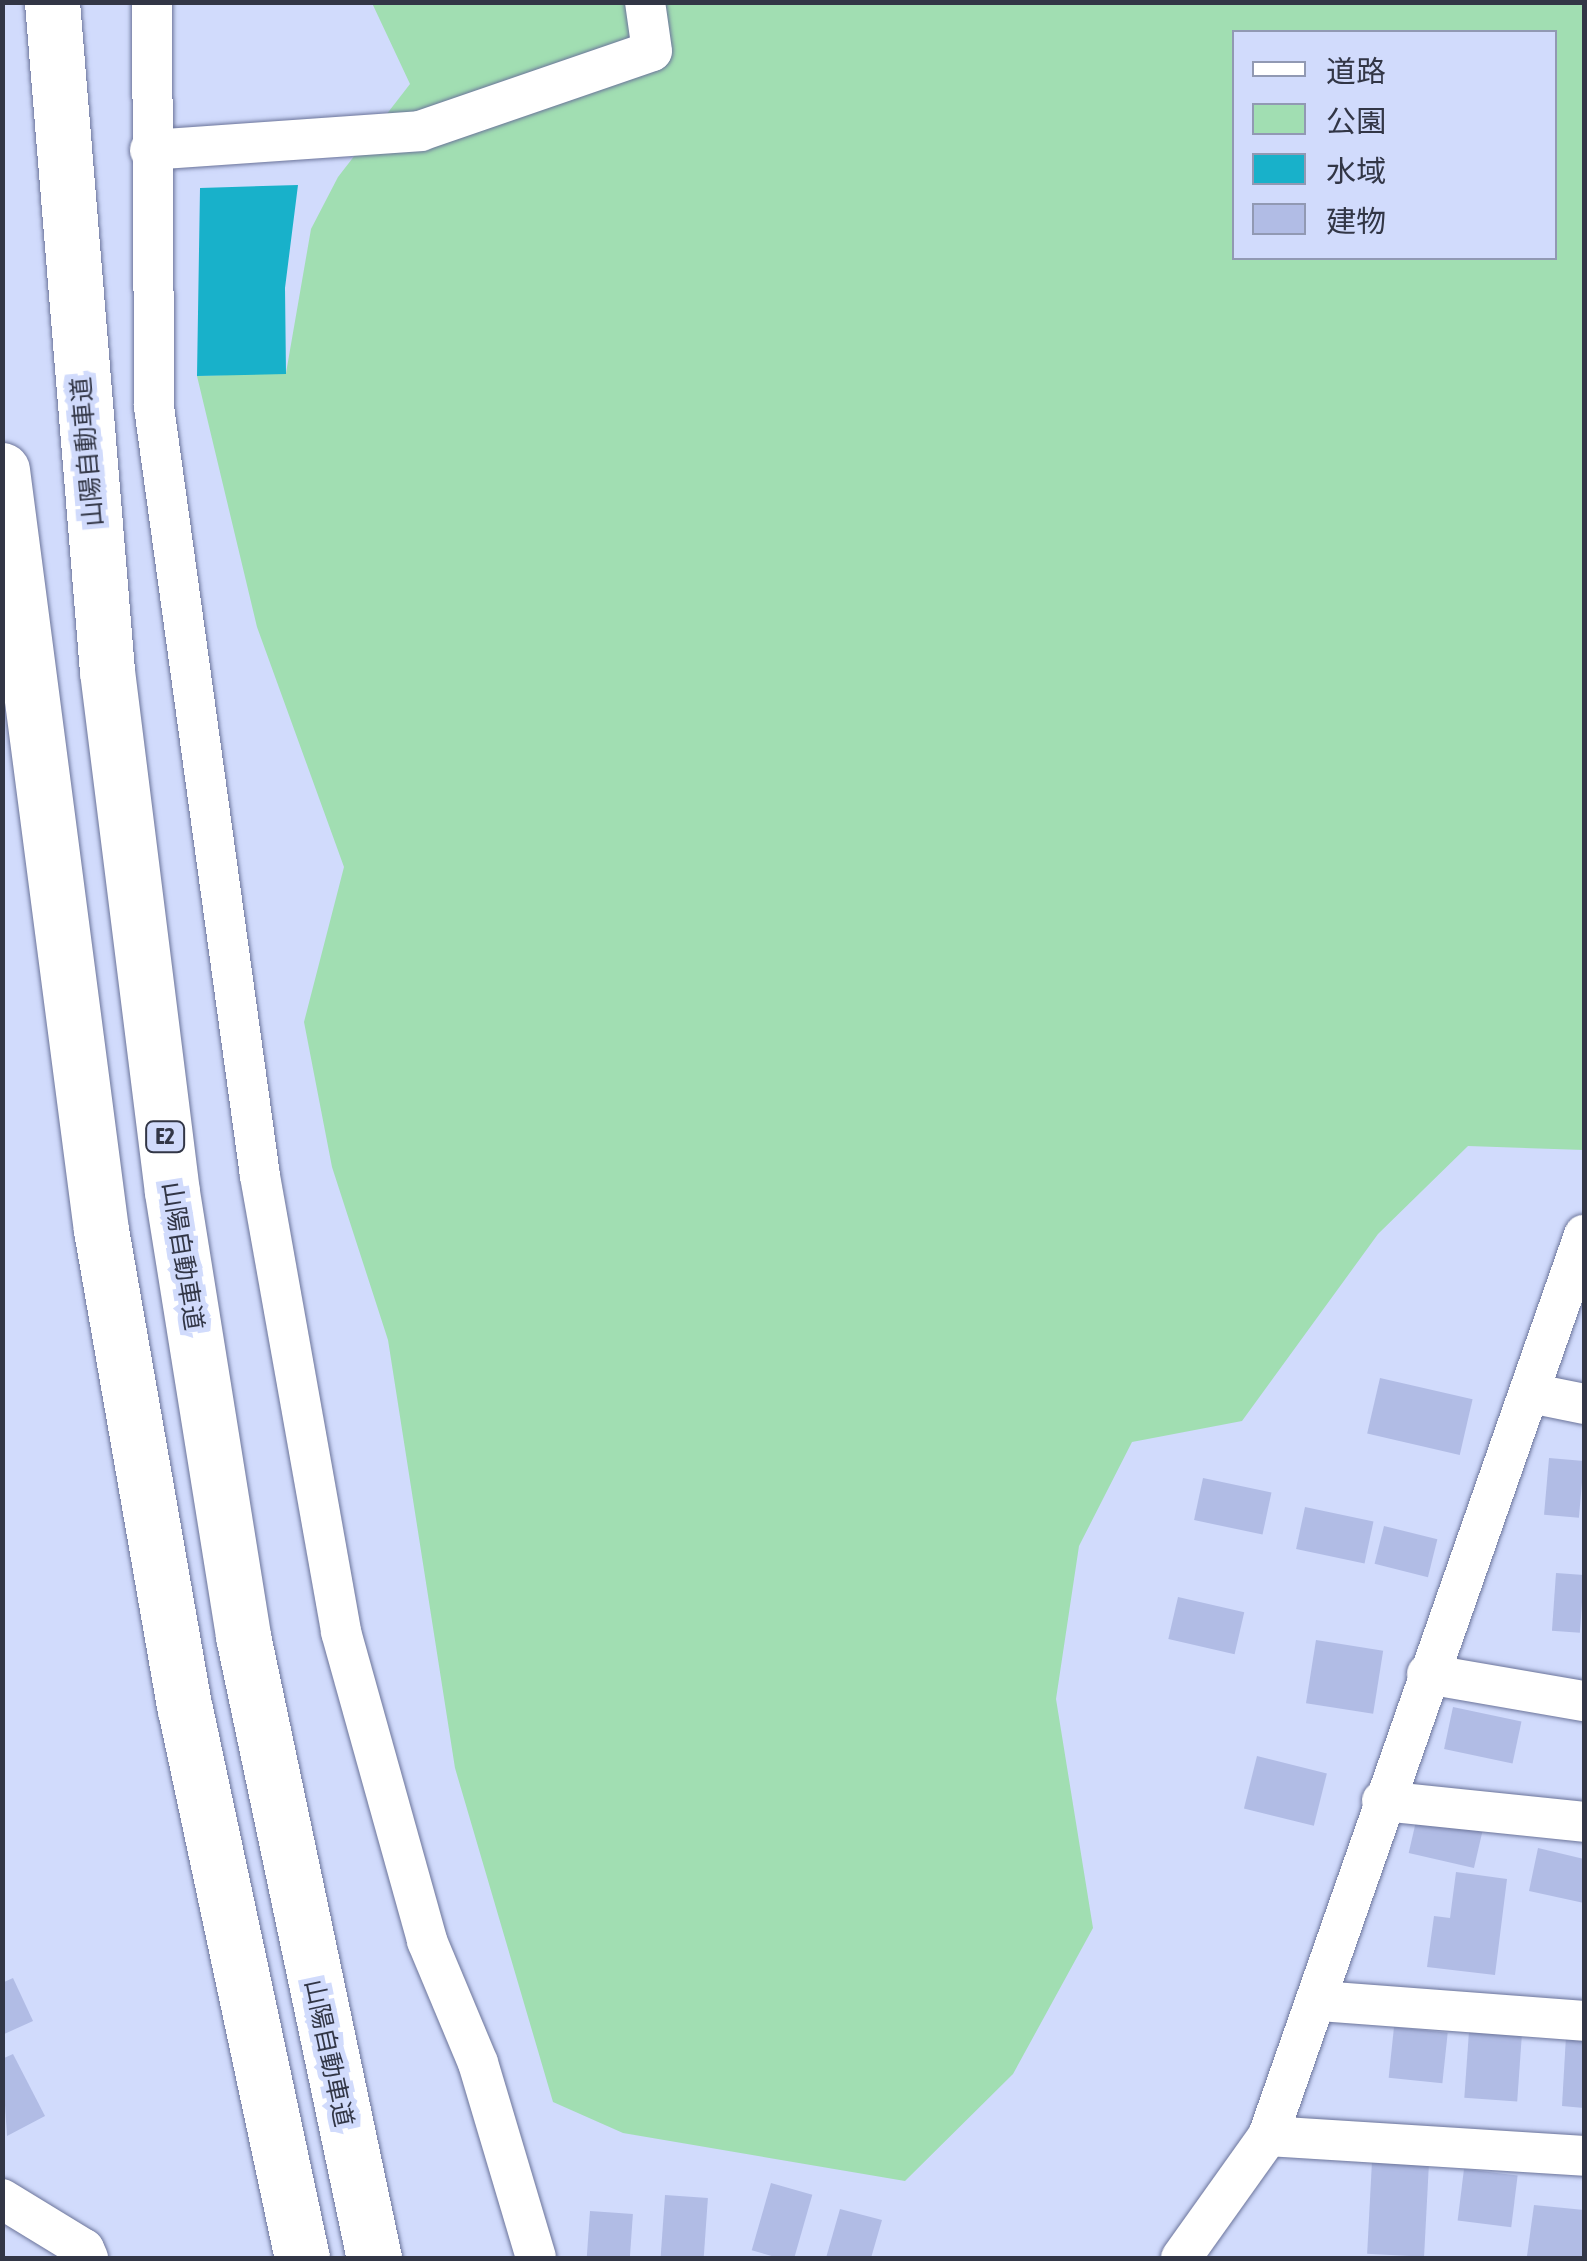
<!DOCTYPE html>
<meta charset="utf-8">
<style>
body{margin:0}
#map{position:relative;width:1587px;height:2261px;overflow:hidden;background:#d1dbfc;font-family:"Asap Condensed","Noto Sans JP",sans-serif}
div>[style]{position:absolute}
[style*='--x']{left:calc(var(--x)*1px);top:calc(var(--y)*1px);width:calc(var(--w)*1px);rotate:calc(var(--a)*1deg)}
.green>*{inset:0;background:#a1deb2}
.water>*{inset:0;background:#18b1ca}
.building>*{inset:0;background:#b1bce5;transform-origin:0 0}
.roads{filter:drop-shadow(0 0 2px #6b749a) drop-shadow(0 0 2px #6b749a)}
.minor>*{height:40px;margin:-20px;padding:0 20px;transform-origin:20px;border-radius:20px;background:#fff}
.motorway>*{height:55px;margin:-27.5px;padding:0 27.5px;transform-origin:27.5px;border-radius:27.5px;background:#fff}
span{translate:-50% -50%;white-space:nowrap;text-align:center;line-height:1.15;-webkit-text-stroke:10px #d1dbfc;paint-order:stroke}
.shield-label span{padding:2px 8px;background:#d1dbfc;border:2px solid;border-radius:8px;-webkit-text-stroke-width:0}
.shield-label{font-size:22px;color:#323646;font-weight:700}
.street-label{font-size:25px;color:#323646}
.frame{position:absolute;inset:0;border:5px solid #323646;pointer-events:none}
.legend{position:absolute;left:1232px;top:30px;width:325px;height:230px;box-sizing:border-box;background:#d1dbfc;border:2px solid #9199b3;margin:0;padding:12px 18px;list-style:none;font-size:30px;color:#323646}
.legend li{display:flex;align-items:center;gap:20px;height:50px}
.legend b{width:50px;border:2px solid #9199b3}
</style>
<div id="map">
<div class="green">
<i style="clip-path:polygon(evenodd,372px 3px,1584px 3px,1584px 1150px,1468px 1146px,1378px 1234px,1242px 1421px,1132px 1442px,1079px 1546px,1056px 1699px,1093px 1928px,1013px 2074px,905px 2181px,623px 2133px,553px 2102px,455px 1768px,388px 1340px,332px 1167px,304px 1022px,344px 867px,257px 627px,197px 376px,286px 373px,311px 229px,338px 177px,410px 84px,372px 3px,1234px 32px,1554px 32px,1554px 258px,1234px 258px,1234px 32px)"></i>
</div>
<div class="water">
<i style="clip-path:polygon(298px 185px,285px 288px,286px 374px,197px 376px,200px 188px)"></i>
</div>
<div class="building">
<i style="left:1380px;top:1378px;width:95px;height:57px;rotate:13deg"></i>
<i style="left:1549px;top:1458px;width:35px;height:57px;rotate:5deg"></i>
<i style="left:1203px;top:1478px;width:70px;height:43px;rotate:12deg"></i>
<i style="left:1305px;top:1507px;width:70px;height:43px;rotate:12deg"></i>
<i style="left:1384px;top:1526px;width:55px;height:39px;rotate:14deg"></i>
<i style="left:1556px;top:1573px;width:28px;height:58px;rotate:4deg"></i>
<i style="left:1178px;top:1597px;width:68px;height:43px;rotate:13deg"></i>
<i style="left:1316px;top:1640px;width:68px;height:64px;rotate:9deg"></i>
<i style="left:1453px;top:1707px;width:70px;height:43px;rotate:12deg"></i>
<i style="left:1257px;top:1756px;width:72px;height:54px;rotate:14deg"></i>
<i style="left:1417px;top:1817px;width:67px;height:37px;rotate:13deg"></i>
<i style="clip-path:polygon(1538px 1848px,1584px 1859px,1584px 1903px,1529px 1891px)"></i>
<i style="clip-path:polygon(1456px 1872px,1507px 1879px,1495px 1975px,1427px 1967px,1434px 1916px,1450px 1918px)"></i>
<i style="clip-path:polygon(13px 1978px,33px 2021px,2px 2035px,2px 1983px)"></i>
<i style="left:1394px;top:2027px;width:54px;height:51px;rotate:6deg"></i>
<i style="left:1469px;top:2031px;width:53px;height:67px;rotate:4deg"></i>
<i style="clip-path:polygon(1566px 2036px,1584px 2037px,1584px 2108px,1562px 2106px)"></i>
<i style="clip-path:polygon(13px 2054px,45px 2116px,7px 2136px,2px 2059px)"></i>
<i style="left:1372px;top:2161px;width:57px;height:93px;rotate:3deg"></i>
<i style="left:1464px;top:2169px;width:54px;height:52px;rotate:7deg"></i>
<i style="left:771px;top:2183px;width:43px;height:70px;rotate:16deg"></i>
<i style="left:665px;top:2195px;width:43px;height:63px;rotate:4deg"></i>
<i style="clip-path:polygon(1534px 2205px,1584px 2210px,1583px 2258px,1527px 2256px)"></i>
<i style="clip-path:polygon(840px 2209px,882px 2220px,871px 2258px,826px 2258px)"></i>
<i style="left:590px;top:2211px;width:43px;height:47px;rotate:4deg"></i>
</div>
<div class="roads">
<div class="minor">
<i style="--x:152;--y:2;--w:405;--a:89.7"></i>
<i style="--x:154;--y:407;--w:776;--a:82.15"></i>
<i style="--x:260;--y:1176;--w:463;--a:79.9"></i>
<i style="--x:341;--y:1632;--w:321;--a:74.4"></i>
<i style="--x:427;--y:1941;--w:132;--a:67.3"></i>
<i style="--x:478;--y:2063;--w:203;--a:73.4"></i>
<i style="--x:150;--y:150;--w:271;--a:-4"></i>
<i style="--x:420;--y:131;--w:245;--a:-19"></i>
<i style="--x:652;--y:51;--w:49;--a:-98.1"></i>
<i style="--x:1530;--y:1393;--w:55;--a:11.5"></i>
<i style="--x:1427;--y:1674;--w:159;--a:9.8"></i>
<i style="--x:1382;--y:1801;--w:203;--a:5.9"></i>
<i style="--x:1320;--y:2001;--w:265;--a:4.3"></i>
<i style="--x:1268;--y:2136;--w:317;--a:3.6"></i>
<i style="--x:2;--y:2199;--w:96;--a:31.4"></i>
<i style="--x:84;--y:2249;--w:10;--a:66"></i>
<i style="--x:1181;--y:2258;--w:150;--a:-54.5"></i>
<i style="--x:1268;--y:2136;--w:955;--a:-70.67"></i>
</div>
<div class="motorway">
<i style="--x:52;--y:2;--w:671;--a:85.3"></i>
<i style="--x:107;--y:671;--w:525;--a:82.89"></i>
<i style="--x:172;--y:1192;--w:450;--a:80.9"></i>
<i style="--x:243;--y:1636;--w:636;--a:78.11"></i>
<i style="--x:2;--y:470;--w:766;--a:82.58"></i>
<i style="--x:101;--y:1230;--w:486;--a:80.1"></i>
<i style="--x:185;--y:1709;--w:561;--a:77.97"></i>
</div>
</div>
<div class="shield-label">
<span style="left:165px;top:1137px">E2</span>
</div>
<div class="street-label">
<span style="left:87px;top:452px;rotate:-95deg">山陽自動車道</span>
<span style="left:183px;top:1256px;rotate:81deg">山陽自動車道</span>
<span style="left:329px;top:2053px;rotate:78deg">山陽自動車道</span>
</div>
<div class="frame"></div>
<ul class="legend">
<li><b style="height:12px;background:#fff"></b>道路</li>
<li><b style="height:28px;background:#a1deb2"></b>公園</li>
<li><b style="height:28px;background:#18b1ca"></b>水域</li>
<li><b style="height:28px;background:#b1bce5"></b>建物</li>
</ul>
</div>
